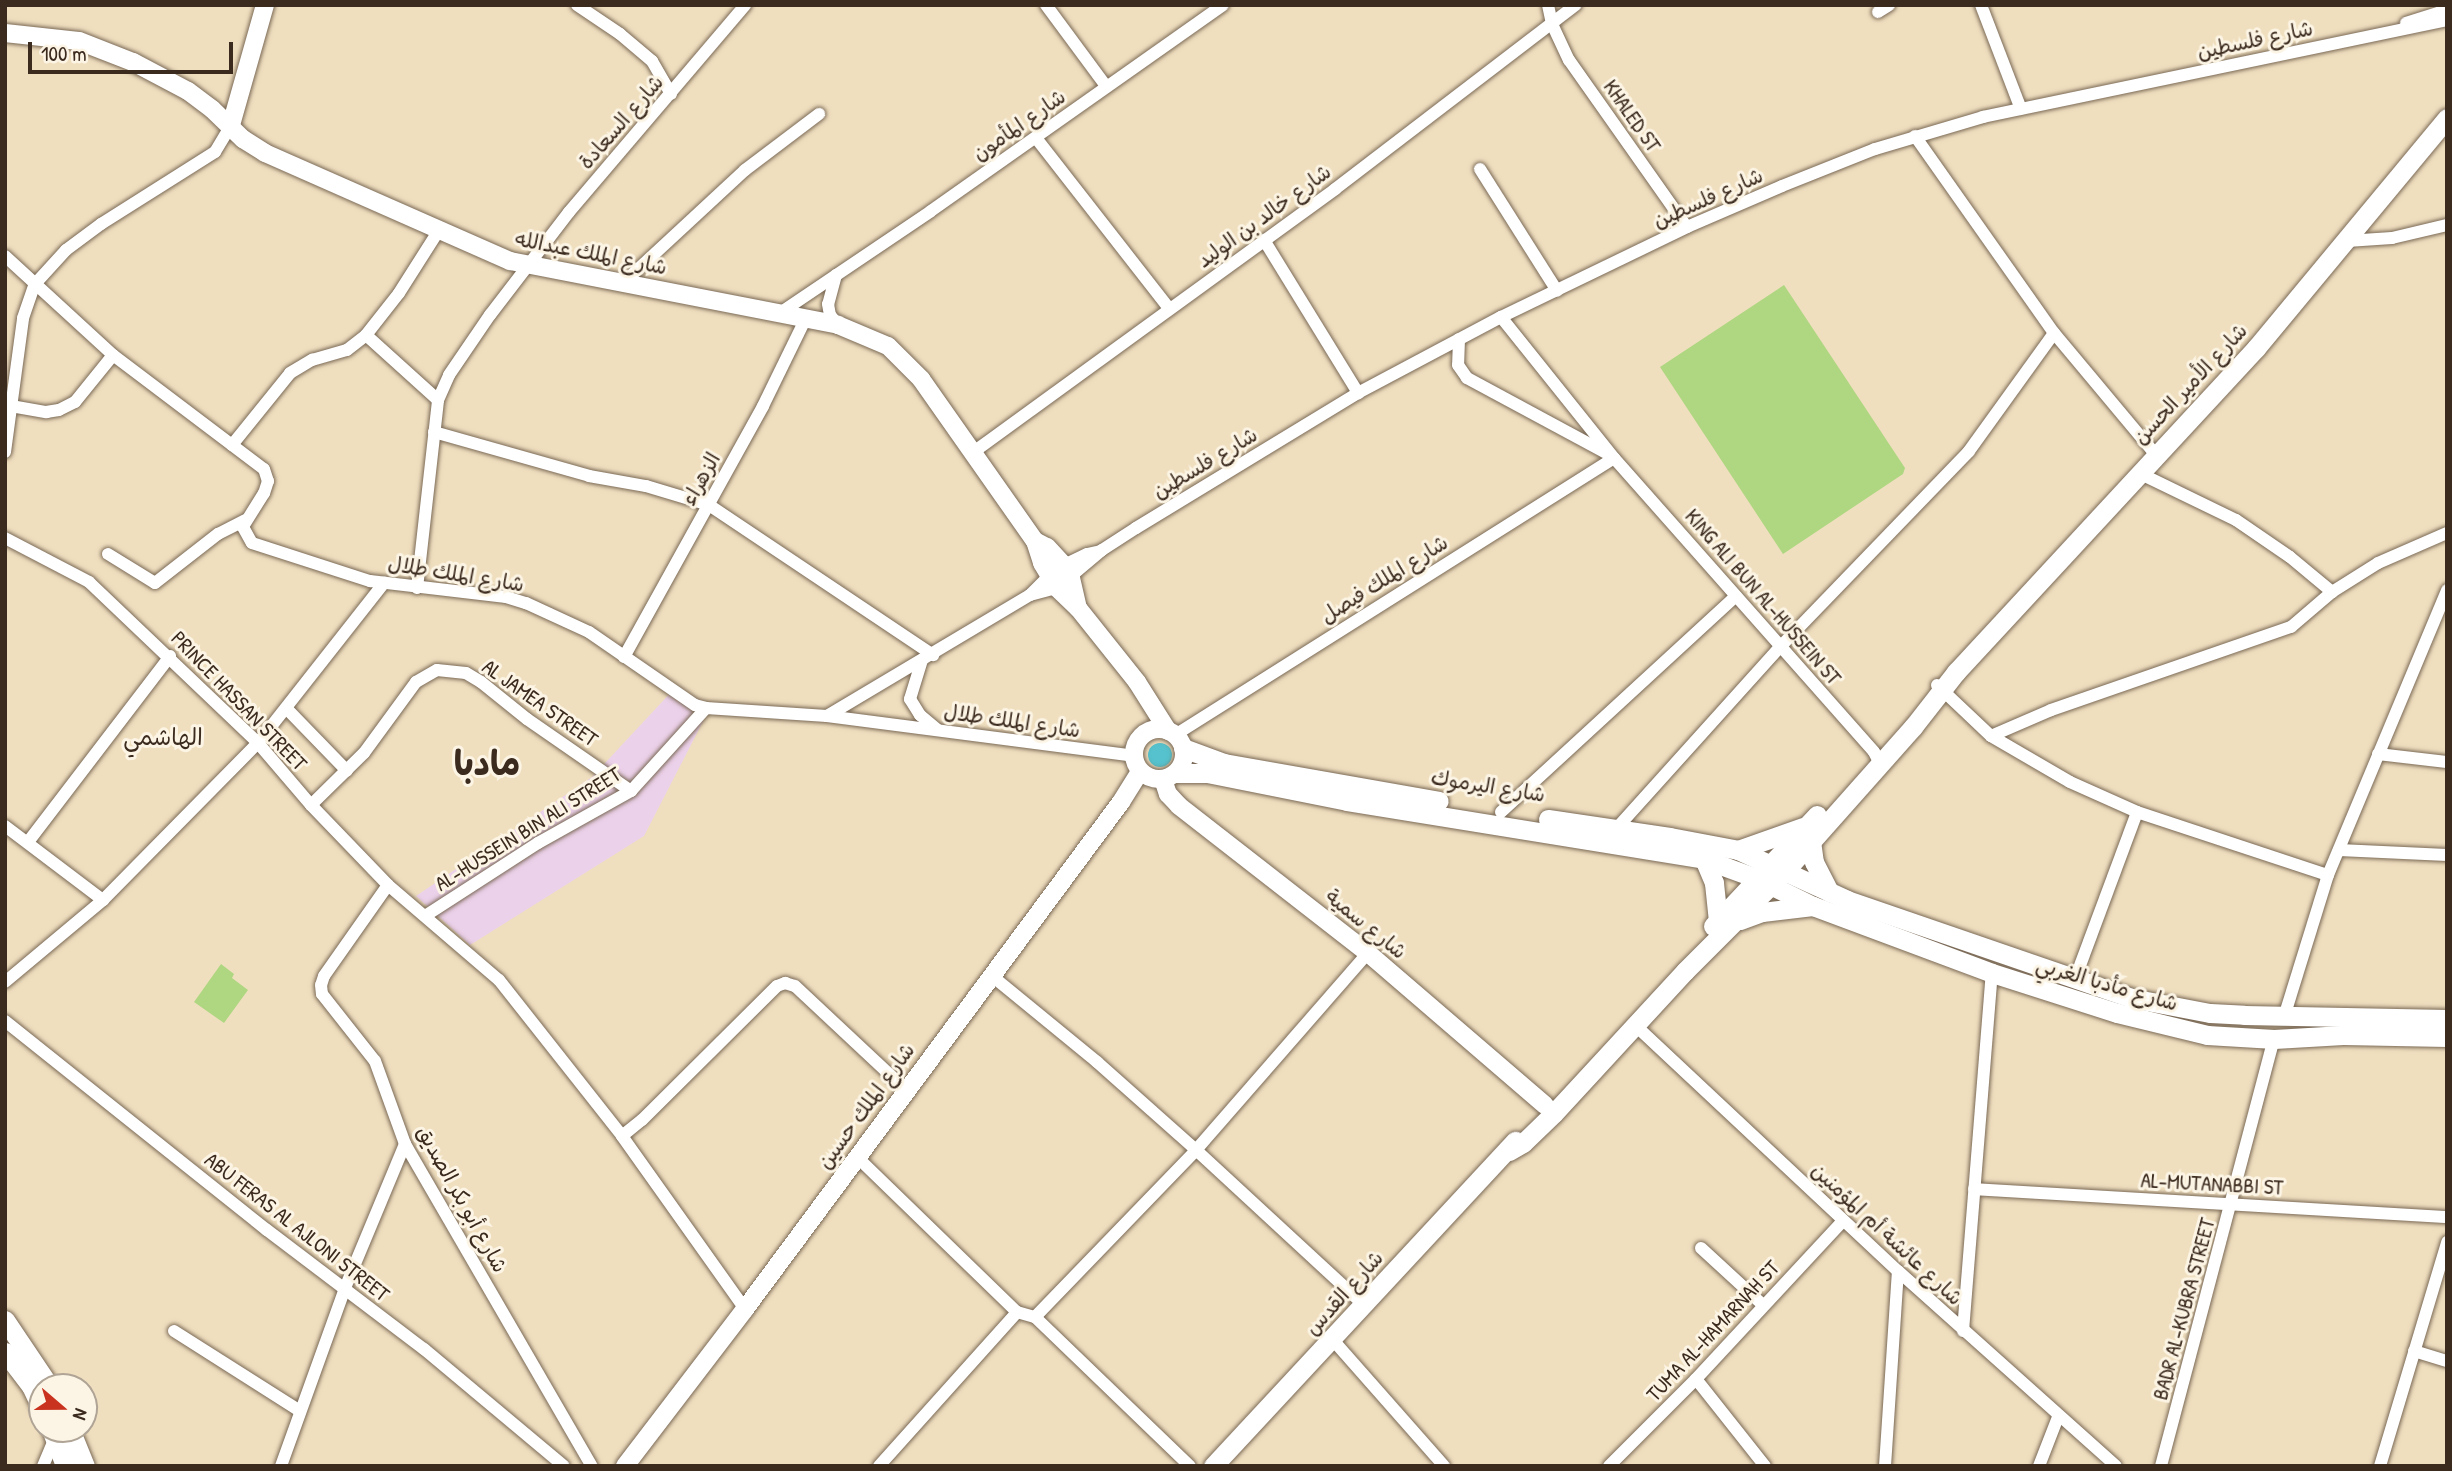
<!DOCTYPE html>
<meta charset="utf-8">
<style>
body{margin:0}
#map{position:relative;width:2452px;height:1471px;overflow:hidden;background:#f0dfbf;font-family:"Patrick Hand","Playpen Sans Arabic",sans-serif}
div>[style]{position:absolute}
[style*='--x']{left:calc(var(--x)*1px);top:calc(var(--y)*1px);width:calc(var(--w)*1px);rotate:calc(var(--a)*1deg)}
.built>*{inset:0;background:#ecd1ea}
.green>*{inset:0;background:#afd681}
.water>*{inset:0;background:#55c2cd}
.round{border-radius:50%}
.roads{filter:drop-shadow(0 0 2px #7a6956) drop-shadow(0 0 2px #7a6956)}
.street>*{height:12px;margin:-6px;padding:0 6px;transform-origin:6px;border-radius:6px;background:#fff}
.secondary>*{height:18px;margin:-9px;padding:0 9px;transform-origin:9px;border-radius:9px;background:#fff}
.secondary>.ring{margin:-9px;padding:0;box-sizing:content-box;background:none;border:18px solid #fff;border-radius:50%}
.primary>*{height:19px;margin:-9.5px;padding:0 9.5px;transform-origin:9.5px;border-radius:9.5px;background:#fff}
span{translate:-50% -50%;white-space:nowrap;text-align:center;line-height:1.15;-webkit-text-stroke:6px #fcf5e5;paint-order:stroke}
.street-label{font-size:21px;color:#3b2a1e}
.neighbourhood-label{font-size:23px;color:#3b2a1e}
.town-label{font-size:35px;color:#3b2a1e;font-weight:700}
.frame{position:absolute;inset:0;border:7px solid #3b2a1e;pointer-events:none}
.north{position:absolute;left:28px;top:1373px;width:70px;height:70px;box-sizing:border-box;background:#fcf5e5;border:2px solid #afa495;border-radius:50%;rotate:110deg;font-size:19px;font-weight:700;line-height:28px;text-align:center;color:#3b2a1e}
.north::after{content:'';display:block;margin:auto;width:24px;height:32px;background:#c8321e;clip-path:polygon(50% 0,100% 100%,50% 72%,0 100%)}
.scale{position:absolute;left:28px;top:42px;width:205px;height:32px;box-sizing:border-box;border:4px solid #3b2a1e;border-top:0;padding-left:9px;font-size:21px;line-height:24px;white-space:nowrap;color:#3b2a1e;-webkit-text-stroke:5px #fcf5e5;paint-order:stroke}
</style>
<div id="map">
<div class="built">
<i style="clip-path:polygon(675px 688px,711px 706px,644px 836px,470px 945px,416px 896px,592px 777px)"></i>
</div>
<div class="green">
<i style="clip-path:polygon(1784px 285px,1905px 468px,1903px 474px,1783px 554px,1660px 367px)"></i>
<i style="clip-path:polygon(221px 964px,234px 974px,232px 978px,248px 990px,224px 1023px,194px 1002px)"></i>
</div>
<div class="water">
<i class="round" style="left:1148px;top:743px;width:24px;height:24px"></i>
</div>
<div class="roads">
<div class="street">
<i style="--x:577;--y:5;--w:52;--a:34"></i>
<i style="--x:620;--y:34;--w:42;--a:40.2"></i>
<i style="--x:652;--y:61;--w:38;--a:60"></i>
<i style="--x:1046;--y:5;--w:101;--a:53.5"></i>
<i style="--x:1548;--y:5;--w:19;--a:78"></i>
<i style="--x:1552;--y:24;--w:40;--a:65"></i>
<i style="--x:1569;--y:60;--w:204;--a:54.8"></i>
<i style="--x:1981;--y:5;--w:111;--a:69"></i>
<i style="--x:1878;--y:12;--w:13;--a:-32"></i>
<i style="--x:2406;--y:23;--w:43;--a:-17.6"></i>
<i style="--x:1915;--y:136;--w:241;--a:54.8"></i>
<i style="--x:2054;--y:333;--w:159;--a:50.1"></i>
<i style="--x:1036;--y:138;--w:216;--a:52"></i>
<i style="--x:1480;--y:169;--w:144;--a:57.7"></i>
<i style="--x:1264;--y:240;--w:180;--a:58.4"></i>
<i style="--x:2347;--y:241;--w:45;--a:-3.8"></i>
<i style="--x:2392;--y:238;--w:57;--a:-13.3"></i>
<i style="--x:5;--y:256;--w:147;--a:42.5"></i>
<i style="--x:113;--y:355;--w:189;--a:37.1"></i>
<i style="--x:264;--y:469;--w:13;--a:72"></i>
<i style="--x:268;--y:481;--w:13;--a:108"></i>
<i style="--x:264;--y:493;--w:40;--a:122"></i>
<i style="--x:243;--y:527;--w:18;--a:61"></i>
<i style="--x:252;--y:543;--w:124;--a:17.9"></i>
<i style="--x:370;--y:581;--w:137;--a:6.7"></i>
<i style="--x:506;--y:597;--w:21;--a:17"></i>
<i style="--x:526;--y:603;--w:69;--a:24.7"></i>
<i style="--x:589;--y:632;--w:129;--a:34.6"></i>
<i style="--x:695;--y:705;--w:11;--a:15"></i>
<i style="--x:706;--y:708;--w:121;--a:3.8"></i>
<i style="--x:827;--y:716;--w:311;--a:7.4"></i>
<i style="--x:836;--y:275;--w:30;--a:105"></i>
<i style="--x:828;--y:304;--w:11;--a:80"></i>
<i style="--x:830;--y:315;--w:13;--a:51"></i>
<i style="--x:623;--y:283;--w:166;--a:-42.8"></i>
<i style="--x:745;--y:170;--w:93;--a:-37.1"></i>
<i style="--x:780;--y:313;--w:182;--a:-34"></i>
<i style="--x:931;--y:211;--w:357;--a:-35.2"></i>
<i style="--x:1501;--y:317;--w:181;--a:51.3"></i>
<i style="--x:1614;--y:458;--w:392;--a:48.5"></i>
<i style="--x:1874;--y:752;--w:13;--a:63"></i>
<i style="--x:366;--y:335;--w:97;--a:42.1"></i>
<i style="--x:1459;--y:339;--w:26;--a:92"></i>
<i style="--x:1458;--y:365;--w:16;--a:55"></i>
<i style="--x:1467;--y:378;--w:160;--a:28.3"></i>
<i style="--x:11;--y:406;--w:36;--a:10"></i>
<i style="--x:46;--y:412;--w:13;--a:-9"></i>
<i style="--x:59;--y:410;--w:18;--a:-27"></i>
<i style="--x:75;--y:402;--w:60;--a:-51"></i>
<i style="--x:434;--y:432;--w:161;--a:15.8"></i>
<i style="--x:589;--y:476;--w:58;--a:10"></i>
<i style="--x:646;--y:486;--w:66;--a:16.8"></i>
<i style="--x:709;--y:505;--w:270;--a:33.8"></i>
<i style="--x:232;--y:445;--w:92;--a:-51.1"></i>
<i style="--x:290;--y:373;--w:26;--a:-31"></i>
<i style="--x:312;--y:360;--w:36;--a:-16"></i>
<i style="--x:347;--y:350;--w:24;--a:-38"></i>
<i style="--x:366;--y:335;--w:53;--a:-51.8"></i>
<i style="--x:399;--y:293;--w:75;--a:-57.6"></i>
<i style="--x:5;--y:452;--w:135;--a:-82.3"></i>
<i style="--x:23;--y:318;--w:36;--a:-71"></i>
<i style="--x:35;--y:284;--w:46;--a:-47.6"></i>
<i style="--x:66;--y:250;--w:44;--a:-36.6"></i>
<i style="--x:101;--y:224;--w:135;--a:-32.3"></i>
<i style="--x:215;--y:152;--w:31;--a:-59"></i>
<i style="--x:972;--y:453;--w:449;--a:-36"></i>
<i style="--x:1335;--y:189;--w:303;--a:-37.4"></i>
<i style="--x:2139;--y:473;--w:108;--a:25.9"></i>
<i style="--x:2236;--y:520;--w:65;--a:34.4"></i>
<i style="--x:2290;--y:557;--w:55;--a:39.8"></i>
<i style="--x:5;--y:538;--w:95;--a:27.6"></i>
<i style="--x:89;--y:582;--w:233;--a:43.6"></i>
<i style="--x:258;--y:743;--w:82;--a:49.5"></i>
<i style="--x:311;--y:805;--w:111;--a:46.1"></i>
<i style="--x:388;--y:885;--w:146;--a:40.6"></i>
<i style="--x:499;--y:980;--w:199;--a:51.7"></i>
<i style="--x:622;--y:1136;--w:212;--a:54.6"></i>
<i style="--x:108;--y:554;--w:55;--a:31.7"></i>
<i style="--x:155;--y:583;--w:80;--a:-37.9"></i>
<i style="--x:218;--y:534;--w:30;--a:-27"></i>
<i style="--x:417;--y:588;--w:189;--a:-83.6"></i>
<i style="--x:438;--y:400;--w:27;--a:-66"></i>
<i style="--x:449;--y:375;--w:73;--a:-55.7"></i>
<i style="--x:490;--y:315;--w:130;--a:-52.5"></i>
<i style="--x:569;--y:212;--w:272;--a:-49.6"></i>
<i style="--x:1030;--y:595;--w:37;--a:-45"></i>
<i style="--x:1056;--y:569;--w:34;--a:-26"></i>
<i style="--x:1087;--y:554;--w:14;--a:-12"></i>
<i style="--x:624;--y:657;--w:287;--a:-61"></i>
<i style="--x:763;--y:406;--w:98;--a:-64"></i>
<i style="--x:922;--y:660;--w:41;--a:107.1"></i>
<i style="--x:910;--y:699;--w:19;--a:58"></i>
<i style="--x:920;--y:715;--w:23;--a:40"></i>
<i style="--x:1937;--y:685;--w:74;--a:43.4"></i>
<i style="--x:1991;--y:736;--w:91;--a:30.2"></i>
<i style="--x:2070;--y:782;--w:73;--a:24.1"></i>
<i style="--x:2137;--y:812;--w:201;--a:18.3"></i>
<i style="--x:287;--y:709;--w:86;--a:45.9"></i>
<i style="--x:827;--y:716;--w:236;--a:-30.8"></i>
<i style="--x:1030;--y:595;--w:28;--a:-15"></i>
<i style="--x:1057;--y:588;--w:59;--a:-40.2"></i>
<i style="--x:1102;--y:550;--w:40;--a:-32.9"></i>
<i style="--x:1136;--y:528;--w:260;--a:-31.3"></i>
<i style="--x:1358;--y:393;--w:162;--a:-28"></i>
<i style="--x:1501;--y:317;--w:207;--a:-25.8"></i>
<i style="--x:1687;--y:227;--w:103;--a:-23.3"></i>
<i style="--x:1782;--y:186;--w:100;--a:-21.7"></i>
<i style="--x:1875;--y:149;--w:113;--a:-16.5"></i>
<i style="--x:1983;--y:117;--w:474;--a:-11.8"></i>
<i style="--x:1175;--y:735;--w:519;--a:-32.25"></i>
<i style="--x:1991;--y:736;--w:65;--a:-23.4"></i>
<i style="--x:2051;--y:710;--w:254;--a:-19.1"></i>
<i style="--x:2291;--y:627;--w:54;--a:-40.5"></i>
<i style="--x:2332;--y:592;--w:54;--a:-32.2"></i>
<i style="--x:2378;--y:563;--w:75;--a:-23.5"></i>
<i style="--x:2378;--y:754;--w:69;--a:6.6"></i>
<i style="--x:311;--y:805;--w:74;--a:-44.5"></i>
<i style="--x:364;--y:753;--w:88;--a:-53.8"></i>
<i style="--x:416;--y:682;--w:24;--a:-30"></i>
<i style="--x:437;--y:670;--w:29;--a:6"></i>
<i style="--x:466;--y:673;--w:17;--a:31"></i>
<i style="--x:481;--y:682;--w:59;--a:38.8"></i>
<i style="--x:527;--y:719;--w:126;--a:34.7"></i>
<i style="--x:1501;--y:812;--w:319;--a:-42.6"></i>
<i style="--x:5;--y:826;--w:123;--a:37.1"></i>
<i style="--x:1616;--y:829;--w:245;--a:-48"></i>
<i style="--x:1780;--y:647;--w:272;--a:-46"></i>
<i style="--x:1969;--y:451;--w:145;--a:-54.2"></i>
<i style="--x:28;--y:842;--w:234;--a:-52.6"></i>
<i style="--x:2339;--y:850;--w:108;--a:2.7"></i>
<i style="--x:388;--y:885;--w:111;--a:125.1"></i>
<i style="--x:324;--y:976;--w:9;--a:108"></i>
<i style="--x:321;--y:985;--w:9;--a:84"></i>
<i style="--x:322;--y:994;--w:85;--a:51.7"></i>
<i style="--x:375;--y:1061;--w:88;--a:70.1"></i>
<i style="--x:405;--y:1144;--w:372;--a:59.9"></i>
<i style="--x:425;--y:916;--w:135;--a:-32.9"></i>
<i style="--x:538;--y:843;--w:107;--a:-29.2"></i>
<i style="--x:631;--y:791;--w:112;--a:-47.9"></i>
<i style="--x:992;--y:976;--w:136;--a:39.3"></i>
<i style="--x:1097;--y:1062;--w:132;--a:41.6"></i>
<i style="--x:1196;--y:1150;--w:227;--a:42.7"></i>
<i style="--x:2075;--y:979;--w:178;--a:-69.6"></i>
<i style="--x:5;--y:982;--w:128;--a:-39.9"></i>
<i style="--x:103;--y:900;--w:221;--a:-45.4"></i>
<i style="--x:258;--y:743;--w:204;--a:-51.8"></i>
<i style="--x:2284;--y:1017;--w:149;--a:-72.8"></i>
<i style="--x:2328;--y:875;--w:309;--a:-67.3"></i>
<i style="--x:5;--y:1021;--w:335;--a:38.6"></i>
<i style="--x:267;--y:1230;--w:197;--a:37.2"></i>
<i style="--x:424;--y:1349;--w:182;--a:39.9"></i>
<i style="--x:1636;--y:1026;--w:359;--a:43.1"></i>
<i style="--x:1898;--y:1271;--w:292;--a:41.8"></i>
<i style="--x:622;--y:1136;--w:26;--a:-39"></i>
<i style="--x:642;--y:1120;--w:190;--a:-44.8"></i>
<i style="--x:777;--y:986;--w:9;--a:-21"></i>
<i style="--x:785;--y:983;--w:10;--a:17"></i>
<i style="--x:795;--y:986;--w:152;--a:43.1"></i>
<i style="--x:857;--y:1157;--w:223;--a:44.1"></i>
<i style="--x:1017;--y:1312;--w:19;--a:16"></i>
<i style="--x:1035;--y:1317;--w:215;--a:43.9"></i>
<i style="--x:1974;--y:1189;--w:474;--a:3.4"></i>
<i style="--x:1701;--y:1248;--w:84;--a:42.6"></i>
<i style="--x:1035;--y:1317;--w:232;--a:-46"></i>
<i style="--x:1196;--y:1150;--w:262;--a:-48.9"></i>
<i style="--x:174;--y:1331;--w:149;--a:32.4"></i>
<i style="--x:1963;--y:1331;--w:359;--a:-85.4"></i>
<i style="--x:1333;--y:1340;--w:168;--a:48.6"></i>
<i style="--x:2414;--y:1351;--w:34;--a:17"></i>
<i style="--x:1696;--y:1379;--w:111;--a:51.6"></i>
<i style="--x:43;--y:1466;--w:30;--a:-67"></i>
<i style="--x:281;--y:1466;--w:189;--a:-70.2"></i>
<i style="--x:345;--y:1288;--w:156;--a:-67.4"></i>
<i style="--x:879;--y:1466;--w:207;--a:-48.1"></i>
<i style="--x:1609;--y:1466;--w:123;--a:-45"></i>
<i style="--x:1696;--y:1379;--w:216;--a:-47.1"></i>
<i style="--x:1885;--y:1466;--w:195;--a:-86.2"></i>
<i style="--x:2039;--y:1466;--w:53;--a:-68.8"></i>
<i style="--x:2161;--y:1466;--w:442;--a:-75.2"></i>
<i style="--x:2380;--y:1466;--w:234;--a:-73.3"></i>
</div>
<div class="secondary">
<i style="--x:5;--y:33;--w:74;--a:6.2"></i>
<i style="--x:79;--y:41;--w:58;--a:21.3"></i>
<i style="--x:133;--y:62;--w:62;--a:27.8"></i>
<i style="--x:188;--y:91;--w:30;--a:37"></i>
<i style="--x:212;--y:109;--w:43;--a:44.1"></i>
<i style="--x:243;--y:139;--w:26;--a:32"></i>
<i style="--x:265;--y:153;--w:268;--a:23.8"></i>
<i style="--x:510;--y:261;--w:334;--a:11"></i>
<i style="--x:838;--y:325;--w:54;--a:22.8"></i>
<i style="--x:888;--y:346;--w:47;--a:45"></i>
<i style="--x:921;--y:379;--w:198;--a:54.9"></i>
<i style="--x:1035;--y:541;--w:23;--a:72"></i>
<i style="--x:1042;--y:563;--w:29;--a:59"></i>
<i style="--x:1057;--y:588;--w:29;--a:44"></i>
<i style="--x:1078;--y:608;--w:95;--a:51.4"></i>
<i style="--x:1137;--y:682;--w:58;--a:57.7"></i>
<i style="--x:231;--y:125;--w:125;--a:-74.2"></i>
<i style="--x:1035;--y:541;--w:13;--a:27"></i>
<i style="--x:1047;--y:547;--w:23;--a:47"></i>
<i style="--x:1063;--y:564;--w:16;--a:60"></i>
<i style="--x:1071;--y:578;--w:31;--a:77"></i>
<i class="ring" style="left:1134px;top:729px;width:32px;height:32px"></i>
<i style="--x:1163;--y:779;--w:16;--a:72"></i>
<i style="--x:1168;--y:794;--w:16;--a:47"></i>
<i style="--x:1179;--y:806;--w:239;--a:37.9"></i>
<i style="--x:1368;--y:953;--w:233;--a:40.7"></i>
<i style="--x:625;--y:1466;--w:198;--a:-52.6"></i>
<i style="--x:745;--y:1309;--w:631;--a:-53.44"></i>
<i style="--x:1121;--y:802;--w:36;--a:-58"></i>
</div>
<div class="primary">
<i style="--x:1183;--y:748;--w:44;--a:20.1"></i>
<i style="--x:1224;--y:763;--w:218;--a:10"></i>
<i style="--x:1176;--y:773;--w:31;--a:0"></i>
<i style="--x:1207;--y:773;--w:143;--a:11.3"></i>
<i style="--x:1347;--y:801;--w:362;--a:9.2"></i>
<i style="--x:1704;--y:859;--w:55;--a:20.1"></i>
<i style="--x:1756;--y:878;--w:64;--a:26.2"></i>
<i style="--x:1813;--y:906;--w:191;--a:20.5"></i>
<i style="--x:1992;--y:973;--w:131;--a:17.7"></i>
<i style="--x:2117;--y:1013;--w:93;--a:13.7"></i>
<i style="--x:2207;--y:1035;--w:67;--a:3.4"></i>
<i style="--x:2274;--y:1039;--w:69;--a:-3.3"></i>
<i style="--x:2343;--y:1035;--w:104;--a:1.1"></i>
<i style="--x:1548;--y:819;--w:123;--a:8.4"></i>
<i style="--x:1670;--y:837;--w:69;--a:10.8"></i>
<i style="--x:1738;--y:850;--w:120;--a:24.6"></i>
<i style="--x:1847;--y:900;--w:300;--a:19"></i>
<i style="--x:2131;--y:998;--w:80;--a:10.8"></i>
<i style="--x:2210;--y:1013;--w:34;--a:3"></i>
<i style="--x:2244;--y:1015;--w:203;--a:1.1"></i>
<i style="--x:1811;--y:841;--w:21;--a:82"></i>
<i style="--x:1814;--y:862;--w:34;--a:63"></i>
<i style="--x:1738;--y:850;--w:69;--a:-19.5"></i>
<i style="--x:1704;--y:859;--w:26;--a:67"></i>
<i style="--x:1714;--y:883;--w:36;--a:84"></i>
<i style="--x:1740;--y:920;--w:23;--a:-20"></i>
<i style="--x:1762;--y:912;--w:51;--a:-6.7"></i>
<i style="--x:1713;--y:926;--w:152;--a:-46.9"></i>
<i style="--x:1509;--y:1151;--w:16;--a:-30"></i>
<i style="--x:1523;--y:1143;--w:43;--a:-44.1"></i>
<i style="--x:1554;--y:1113;--w:193;--a:-47.3"></i>
<i style="--x:1685;--y:971;--w:141;--a:-45"></i>
<i style="--x:1785;--y:871;--w:193;--a:-48.4"></i>
<i style="--x:1913;--y:727;--w:70;--a:-52"></i>
<i style="--x:1956;--y:672;--w:442;--a:-47.2"></i>
<i style="--x:2256;--y:348;--w:299;--a:-50.3"></i>
<i style="--x:5;--y:1320;--w:81;--a:56.1"></i>
<i style="--x:5;--y:1352;--w:43;--a:52.6"></i>
<i style="--x:31;--y:1386;--w:26;--a:65"></i>
<i style="--x:51;--y:1429;--w:40;--a:69"></i>
<i style="--x:70;--y:1429;--w:40;--a:68"></i>
<i style="--x:1213;--y:1466;--w:444;--a:-47.1"></i>
</div>
</div>
<div class="street-label">
<span style="left:2255px;top:40px;rotate:-12deg">شارع فلسطين</span>
<span style="left:1632px;top:116px;rotate:55deg">KHALED ST</span>
<span style="left:621px;top:122px;rotate:-49deg">شارع السعادة</span>
<span style="left:1019px;top:125px;rotate:-35deg">شارع المأمون</span>
<span style="left:1708px;top:198px;rotate:-24deg">شارع فلسطين</span>
<span style="left:1264px;top:216px;rotate:-36deg">شارع خالد بن الوليد</span>
<span style="left:591px;top:253px;rotate:11deg">شارع الملك عبدالله</span>
<span style="left:2190px;top:384px;rotate:-47deg">شارع الأمير الحسن</span>
<span style="left:1205px;top:463px;rotate:-31deg">شارع فلسطين</span>
<span style="left:701px;top:479px;rotate:-61deg">الزهراء</span>
<span style="left:456px;top:574px;rotate:9deg">شارع الملك طلال</span>
<span style="left:1384px;top:579px;rotate:-32deg">شارع الملك فيصل</span>
<span style="left:1763px;top:597px;rotate:49deg">KING ALI BUN AL-HUSSEIN ST</span>
<span style="left:239px;top:701px;rotate:46deg">PRINCE HASSAN STREET</span>
<span style="left:540px;top:703px;rotate:35deg">AL JAMEA STREET</span>
<span style="left:1012px;top:721px;rotate:8deg">شارع الملك طلال</span>
<span style="left:1488px;top:786px;rotate:9deg">شارع اليرموك</span>
<span style="left:528px;top:829px;rotate:-32deg">AL-HUSSEIN BIN ALI STREET</span>
<span style="left:1366px;top:924px;rotate:39deg">شارع سمية</span>
<span style="left:2107px;top:984px;rotate:16deg">شارع مأدبا الغربي</span>
<span style="left:866px;top:1106px;rotate:-54deg">شارع الملك حسين</span>
<span style="left:2212px;top:1184px;rotate:3deg">AL-MUTANABBI ST</span>
<span style="left:462px;top:1199px;rotate:61deg">شارع أبو بكر الصديق</span>
<span style="left:297px;top:1227px;rotate:38deg">ABU FERAS AL AJLONI STREET</span>
<span style="left:1887px;top:1234px;rotate:43deg">شارع عائشة أم المؤمنين</span>
<span style="left:1344px;top:1293px;rotate:-48deg">شارع القدس</span>
<span style="left:2184px;top:1309px;rotate:-75deg">BADR AL-KUBRA STREET</span>
<span style="left:1713px;top:1331px;rotate:-47deg">TUMA AL-HAMARNAH ST</span>
</div>
<div class="neighbourhood-label">
<span style="left:163px;top:737px">الهاشمي</span>
</div>
<div class="town-label">
<span style="left:487px;top:763px">مادبا</span>
</div>
<div class="frame"></div>
<div class="north">N</div>
<div class="scale">100 m</div>
</div>
